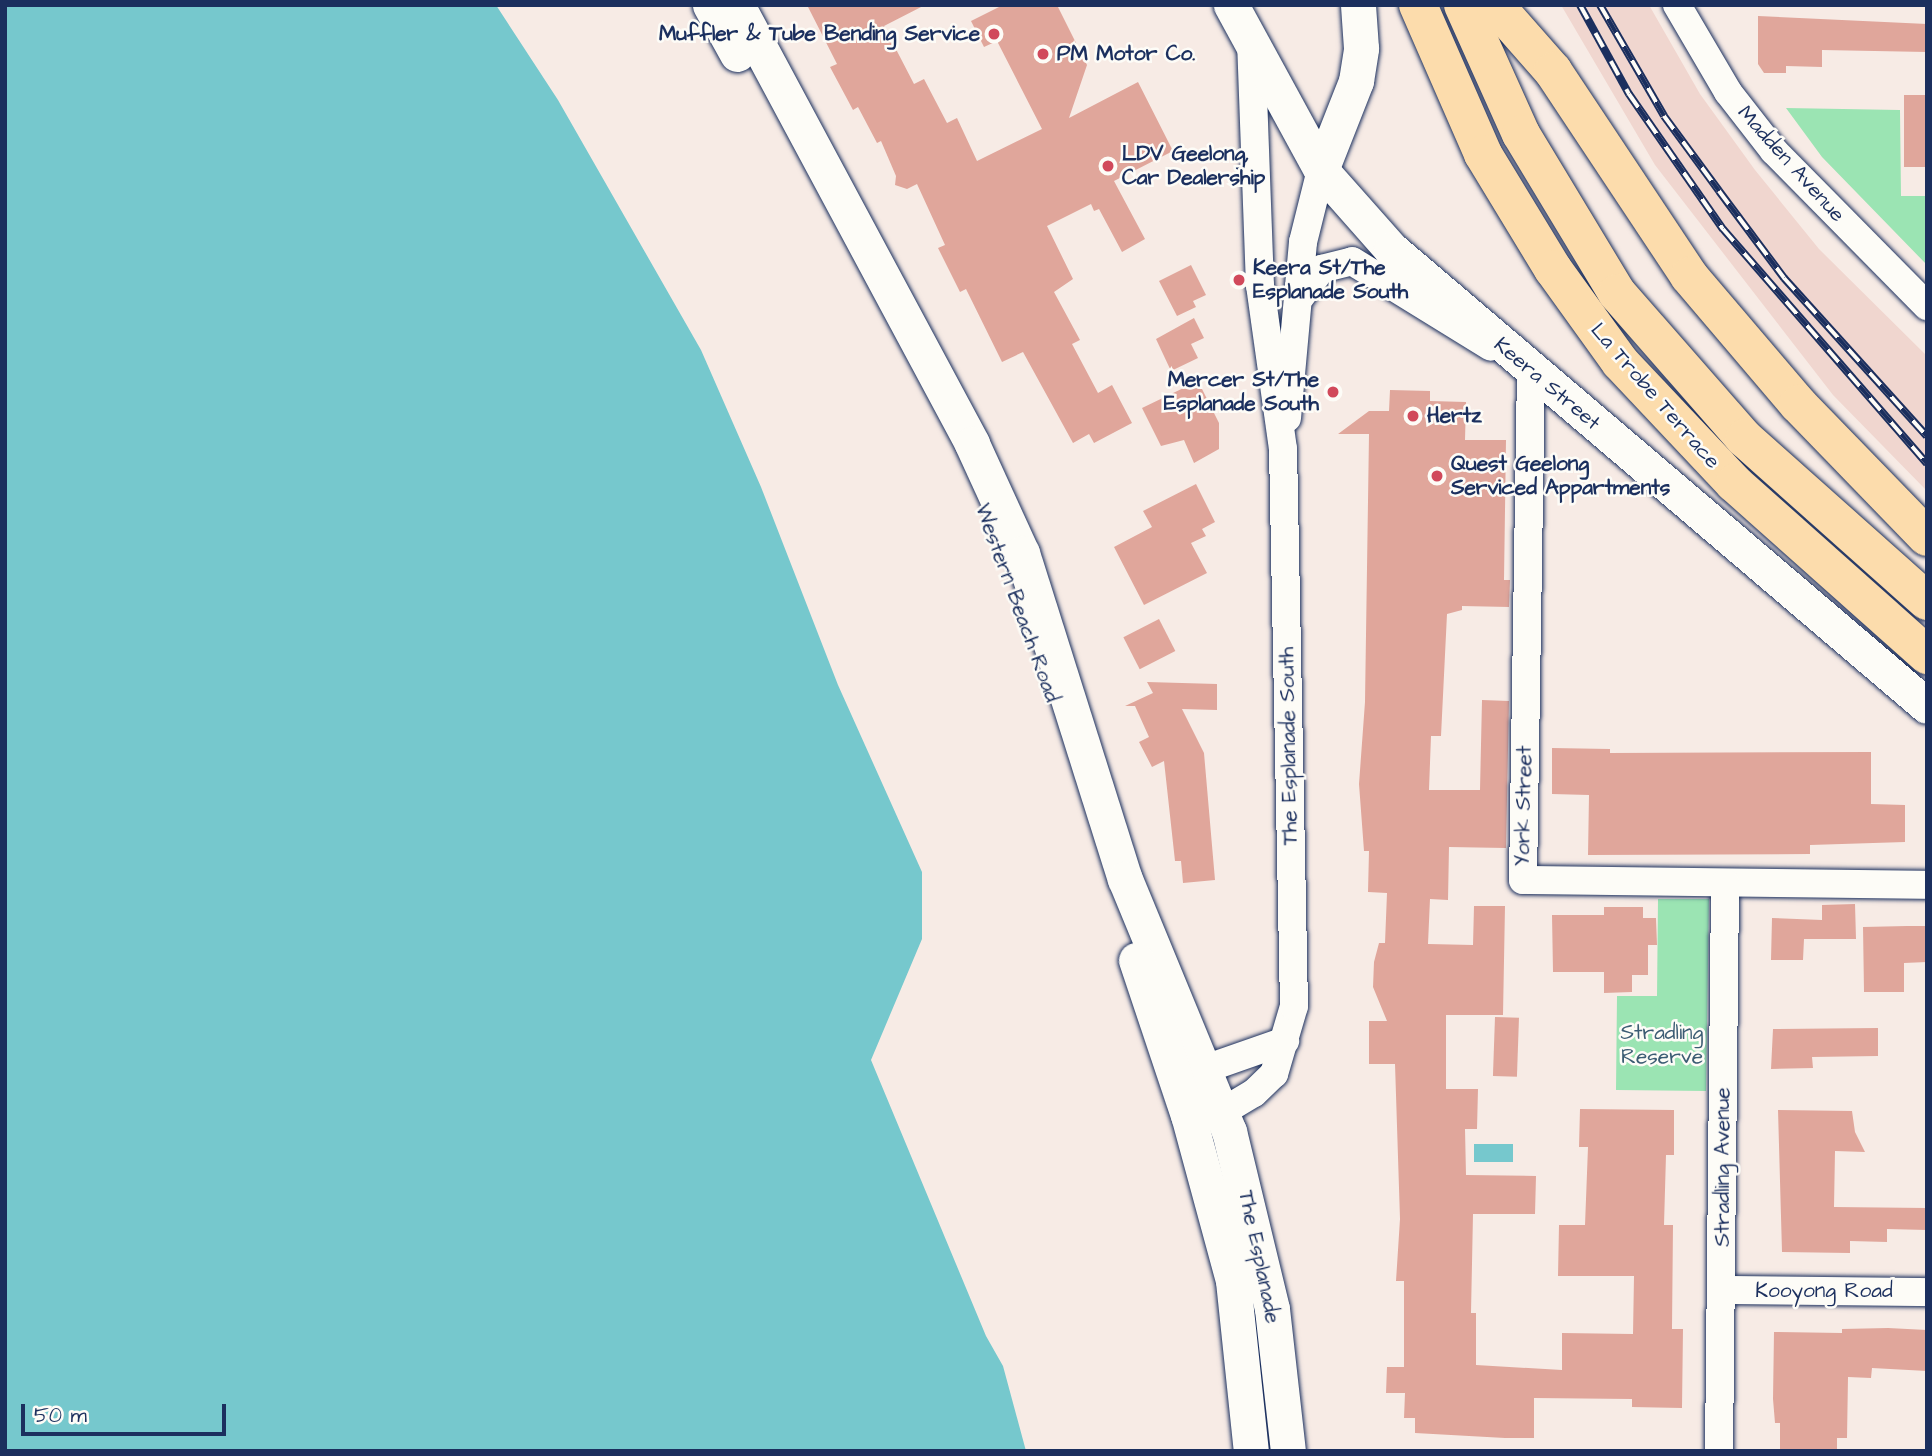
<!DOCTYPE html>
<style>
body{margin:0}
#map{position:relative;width:1932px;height:1456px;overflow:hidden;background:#f7ebe5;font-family:"Architects Daughter",sans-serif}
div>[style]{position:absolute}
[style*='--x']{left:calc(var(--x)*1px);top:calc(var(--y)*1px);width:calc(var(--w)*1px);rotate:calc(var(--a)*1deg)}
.built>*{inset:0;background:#f0d6cf}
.green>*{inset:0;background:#9be4b3}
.water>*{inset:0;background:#76c8cd;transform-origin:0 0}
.building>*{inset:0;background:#e0a69b;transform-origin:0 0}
.roads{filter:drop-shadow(0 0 2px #1b2f5e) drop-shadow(0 0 2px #1b2f5e)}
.minor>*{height:28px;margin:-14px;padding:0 14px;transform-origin:14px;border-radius:14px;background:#fdfcf7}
.tertiary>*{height:35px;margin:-17.5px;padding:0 17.5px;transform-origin:17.5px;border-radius:17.5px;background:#fdfcf7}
.trunk>*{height:38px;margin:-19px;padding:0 19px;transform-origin:19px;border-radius:19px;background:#fcdcac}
.rail>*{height:8px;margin-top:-4px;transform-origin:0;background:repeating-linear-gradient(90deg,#fdfcf7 0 16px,#1b2f5e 0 32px);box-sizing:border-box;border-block:2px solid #1b2f5e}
.dots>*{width:19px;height:19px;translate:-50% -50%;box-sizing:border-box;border:4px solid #fdfcf7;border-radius:50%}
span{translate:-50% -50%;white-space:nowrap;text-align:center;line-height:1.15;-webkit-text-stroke:5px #fdfcf7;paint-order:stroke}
.poi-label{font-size:21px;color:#1b2f5e;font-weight:700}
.right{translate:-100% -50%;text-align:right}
.left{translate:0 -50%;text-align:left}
.street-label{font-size:21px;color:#1b2f5e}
.park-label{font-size:21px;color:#3b5c73}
.frame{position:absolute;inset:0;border:7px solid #1b2f5e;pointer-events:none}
.scale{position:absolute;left:21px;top:1404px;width:205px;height:32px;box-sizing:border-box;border:4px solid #1b2f5e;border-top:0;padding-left:9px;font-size:21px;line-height:24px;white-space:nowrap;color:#1b2f5e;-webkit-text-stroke:5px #fdfcf7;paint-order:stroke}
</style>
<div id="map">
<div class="built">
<i style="clip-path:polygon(1561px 5px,1649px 5px,1700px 94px,1755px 170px,1819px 249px,1927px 356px,1927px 491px,1833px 395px,1655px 165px)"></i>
</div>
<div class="green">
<i style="clip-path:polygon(1786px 108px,1900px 110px,1901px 196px,1927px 196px,1927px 265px,1822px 157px)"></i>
<i style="clip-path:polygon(1658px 899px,1709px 899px,1706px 1091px,1616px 1090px,1617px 996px,1657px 996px)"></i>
</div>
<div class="water">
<i style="clip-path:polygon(5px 5px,496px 5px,558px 100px,701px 350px,761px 487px,838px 685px,922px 872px,922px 939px,871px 1060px,986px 1336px,1003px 1366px,1026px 1451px,5px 1451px)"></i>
<i style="left:1474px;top:1144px;width:39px;height:18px"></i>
</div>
<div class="building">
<i style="clip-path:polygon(807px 5px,925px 5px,884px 26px,914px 84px,924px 79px,947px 123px,957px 118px,977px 161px,1042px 129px,997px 41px,984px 47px,971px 21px,1003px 5px,1057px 5px,1087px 65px,1069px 118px,1138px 82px,1173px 151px,1114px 181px,1145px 239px,1122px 252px,1099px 209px,1094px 211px,1091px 204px,1047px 226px,1073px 279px,1054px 292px,1080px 340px,1072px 344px,1098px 393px,1112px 385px,1132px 423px,1094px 443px,1089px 434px,1073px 443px,1023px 352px,1002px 362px,966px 289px,960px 292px,938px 248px,945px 245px,917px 184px,907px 189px,895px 185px,896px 176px,881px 141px,877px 143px,858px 107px,853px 110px,830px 67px,837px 64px)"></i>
<i style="clip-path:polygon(1758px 16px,1927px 24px,1927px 52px,1822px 50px,1822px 67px,1786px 66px,1786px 73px,1764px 73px,1758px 64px)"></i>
<i style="left:1904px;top:95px;width:23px;height:72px"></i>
<i style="clip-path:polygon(1191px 265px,1206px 295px,1193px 301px,1196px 307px,1177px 316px,1159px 281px)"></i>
<i style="clip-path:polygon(1194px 318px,1204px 338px,1191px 344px,1198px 358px,1171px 371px,1156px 339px)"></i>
<i style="clip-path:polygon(1198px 381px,1219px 423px,1219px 449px,1194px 463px,1184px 440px,1161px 446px,1142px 408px)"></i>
<i style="clip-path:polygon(1390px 390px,1430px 391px,1430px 401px,1466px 402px,1465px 440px,1506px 440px,1504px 580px,1510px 580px,1509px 607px,1462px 606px,1462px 610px,1447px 614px,1441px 736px,1431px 736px,1429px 790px,1480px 790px,1482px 700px,1509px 701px,1506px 848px,1449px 847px,1448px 900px,1430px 899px,1428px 944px,1473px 945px,1474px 906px,1505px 906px,1503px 1015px,1446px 1015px,1446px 1089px,1478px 1089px,1477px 1129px,1465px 1129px,1466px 1175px,1536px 1176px,1535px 1214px,1473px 1214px,1471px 1313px,1476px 1313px,1476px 1365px,1562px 1370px,1562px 1333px,1633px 1334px,1634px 1276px,1558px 1276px,1559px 1225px,1585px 1225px,1588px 1147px,1579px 1147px,1580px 1109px,1674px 1110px,1674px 1155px,1666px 1155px,1664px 1225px,1673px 1225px,1672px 1329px,1683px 1329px,1682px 1408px,1632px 1407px,1632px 1399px,1534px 1398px,1534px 1438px,1505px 1438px,1415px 1433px,1415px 1418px,1404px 1418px,1405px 1393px,1386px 1393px,1387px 1367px,1404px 1367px,1404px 1281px,1396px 1281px,1400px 1219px,1395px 1064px,1369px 1064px,1369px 1021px,1387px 1021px,1373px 987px,1374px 962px,1379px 943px,1385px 943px,1387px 893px,1368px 892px,1369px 851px,1364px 851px,1359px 784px,1365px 702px,1369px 434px,1338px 434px,1369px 411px,1389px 411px)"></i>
<i style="clip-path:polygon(1196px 484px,1215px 522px,1202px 529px,1206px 536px,1191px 543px,1207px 573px,1144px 605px,1114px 547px,1152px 527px,1143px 511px)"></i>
<i style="left:1159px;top:619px;width:36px;height:40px;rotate:63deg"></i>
<i style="clip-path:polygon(1147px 682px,1217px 684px,1217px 710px,1182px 709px,1204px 753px,1215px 880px,1183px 883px,1181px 861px,1175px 861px,1164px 761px,1152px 767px,1139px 742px,1149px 737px,1135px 706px,1125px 706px,1153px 693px)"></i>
<i style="clip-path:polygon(1552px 748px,1610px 749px,1610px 753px,1871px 752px,1871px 804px,1905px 805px,1905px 842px,1810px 845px,1810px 854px,1588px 855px,1589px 795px,1552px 794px)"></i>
<i style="clip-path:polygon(1855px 904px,1856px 939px,1804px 939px,1803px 960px,1771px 960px,1772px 918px,1822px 920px,1822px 905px)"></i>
<i style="clip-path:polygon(1604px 907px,1643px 907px,1643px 918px,1656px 918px,1657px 945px,1648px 945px,1648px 975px,1632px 975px,1632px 992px,1604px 993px,1604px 972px,1553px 972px,1552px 915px,1604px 915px)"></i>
<i style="clip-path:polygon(1907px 926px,1927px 926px,1927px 962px,1904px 963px,1904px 992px,1864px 992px,1863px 927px)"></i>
<i style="left:1495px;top:1017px;width:24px;height:59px;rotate:2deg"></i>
<i style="clip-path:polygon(1878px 1028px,1878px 1056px,1812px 1057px,1813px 1068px,1771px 1069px,1773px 1029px)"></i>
<i style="clip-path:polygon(1778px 1110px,1852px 1111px,1855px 1132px,1865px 1152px,1835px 1151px,1834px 1207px,1927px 1208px,1927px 1230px,1887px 1229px,1887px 1242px,1850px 1241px,1850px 1253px,1782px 1252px)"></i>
<i style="clip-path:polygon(1888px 1328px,1927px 1330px,1927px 1371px,1872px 1368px,1871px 1378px,1848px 1377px,1847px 1438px,1837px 1438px,1837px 1451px,1780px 1451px,1780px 1423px,1775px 1423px,1773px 1399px,1774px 1332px,1842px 1333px,1842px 1329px)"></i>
</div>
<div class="roads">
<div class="minor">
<i style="--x:1677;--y:5;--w:101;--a:59.6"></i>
<i style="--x:1728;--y:92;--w:75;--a:52.1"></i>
<i style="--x:1774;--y:151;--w:218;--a:45.4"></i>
<i style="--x:1301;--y:296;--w:34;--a:-53"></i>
<i style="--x:1321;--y:269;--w:32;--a:-14"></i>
<i style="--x:1352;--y:261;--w:163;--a:31.7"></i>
<i style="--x:1531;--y:370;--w:510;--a:90.9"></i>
<i style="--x:1523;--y:880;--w:404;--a:0.7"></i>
<i style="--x:1287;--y:418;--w:177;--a:-84.8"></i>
<i style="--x:1303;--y:242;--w:74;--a:-76"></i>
<i style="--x:1205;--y:1069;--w:85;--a:-19.3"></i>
<i style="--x:1222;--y:1112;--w:37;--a:-31"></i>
<i style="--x:1254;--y:1093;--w:28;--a:-44"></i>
<i style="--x:1274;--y:1074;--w:71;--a:-73.6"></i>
<i style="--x:1294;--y:1006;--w:557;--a:-91.13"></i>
<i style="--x:1283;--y:449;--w:165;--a:-98"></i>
<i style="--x:1260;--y:286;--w:241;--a:-92.1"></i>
<i style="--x:1722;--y:1290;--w:205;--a:0.6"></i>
<i style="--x:1719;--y:1451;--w:568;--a:-89.39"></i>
</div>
<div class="tertiary">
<i style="--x:710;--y:5;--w:56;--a:61.1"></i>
<i style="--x:737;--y:5;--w:498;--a:61.8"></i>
<i style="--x:972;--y:444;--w:120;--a:65.4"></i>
<i style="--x:1022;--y:553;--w:342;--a:72.5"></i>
<i style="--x:1125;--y:879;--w:273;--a:67.6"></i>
<i style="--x:1229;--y:1131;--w:183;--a:76.4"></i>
<i style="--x:1272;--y:1309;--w:143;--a:83.6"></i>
<i style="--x:1231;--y:5;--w:188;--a:61.4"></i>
<i style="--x:1321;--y:170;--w:106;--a:48.5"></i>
<i style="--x:1391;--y:249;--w:704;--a:40.45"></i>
<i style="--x:1321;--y:170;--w:96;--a:-68.5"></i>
<i style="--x:1356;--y:81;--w:33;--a:-81"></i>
<i style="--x:1361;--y:48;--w:43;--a:-94"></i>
<i style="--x:1136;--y:960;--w:163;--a:71.5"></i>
<i style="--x:1188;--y:1115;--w:172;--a:74.8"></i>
<i style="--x:1233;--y:1281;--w:171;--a:84"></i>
</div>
<div class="trunk">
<i style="--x:1418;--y:5;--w:163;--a:66.4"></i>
<i style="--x:1483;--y:154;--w:135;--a:58.7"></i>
<i style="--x:1553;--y:269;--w:115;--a:54.2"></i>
<i style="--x:1620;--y:362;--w:166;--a:46.7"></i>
<i style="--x:1734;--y:483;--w:259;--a:41.7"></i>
<i style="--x:1463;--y:5;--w:141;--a:65.8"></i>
<i style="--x:1521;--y:134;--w:186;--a:58.9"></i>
<i style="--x:1617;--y:293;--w:193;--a:48.8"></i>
<i style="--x:1744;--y:438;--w:245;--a:41.7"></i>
<i style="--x:1495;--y:5;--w:88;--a:48.7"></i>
<i style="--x:1553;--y:71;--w:246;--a:56.4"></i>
<i style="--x:1689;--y:276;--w:168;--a:49.6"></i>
<i style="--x:1798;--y:404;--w:185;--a:45.9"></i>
</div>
</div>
<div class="rail">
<i style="--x:1580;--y:5;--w:102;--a:61.2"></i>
<i style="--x:1629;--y:94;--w:165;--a:55.2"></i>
<i style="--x:1723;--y:229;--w:311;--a:49"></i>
<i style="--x:1600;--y:5;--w:128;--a:60"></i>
<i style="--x:1664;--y:116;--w:93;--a:53.7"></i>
<i style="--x:1719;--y:191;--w:109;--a:53.2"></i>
<i style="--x:1784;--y:278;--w:213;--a:47.9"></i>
</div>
<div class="dots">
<i style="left:994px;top:34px;background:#d1495b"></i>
<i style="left:1043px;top:54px;background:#d1495b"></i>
<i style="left:1108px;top:166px;background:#d1495b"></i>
<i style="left:1239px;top:280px;background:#d1495b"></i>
<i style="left:1333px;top:392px;background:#d1495b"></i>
<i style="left:1413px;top:416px;background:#d1495b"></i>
<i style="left:1437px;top:476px;background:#d1495b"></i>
</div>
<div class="poi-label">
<span class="right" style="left:980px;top:34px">Muffler &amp; Tube Bending Service</span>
<span class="left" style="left:1057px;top:54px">PM Motor Co.</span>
<span class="left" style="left:1122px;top:166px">LDV Geelong,<br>Car Dealership</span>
<span class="left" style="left:1253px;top:280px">Keera St/The<br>Esplanade South</span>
<span class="right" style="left:1319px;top:392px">Mercer St/The<br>Esplanade South</span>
<span class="left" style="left:1427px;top:416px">Hertz</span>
<span class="left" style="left:1451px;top:476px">Quest Geelong<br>Serviced Appartments</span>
</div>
<div class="street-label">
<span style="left:1791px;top:164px;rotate:48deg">Madden Avenue</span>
<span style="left:1547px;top:384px;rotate:40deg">Keera Street</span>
<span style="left:1655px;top:396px;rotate:49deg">La Trobe Terrace</span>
<span style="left:1017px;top:603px;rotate:70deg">Western Beach Road</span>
<span style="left:1289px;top:746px;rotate:-91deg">The Esplanade South</span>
<span style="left:1524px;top:806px;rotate:-89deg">York Street</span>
<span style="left:1723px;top:1167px;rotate:-90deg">Stradling Avenue</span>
<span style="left:1259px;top:1257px;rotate:78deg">The Esplanade</span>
<span style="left:1824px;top:1291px">Kooyong Road</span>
</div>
<div class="park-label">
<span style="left:1662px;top:1045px">Stradling<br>Reserve</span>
</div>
<div class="frame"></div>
<div class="scale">50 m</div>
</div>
